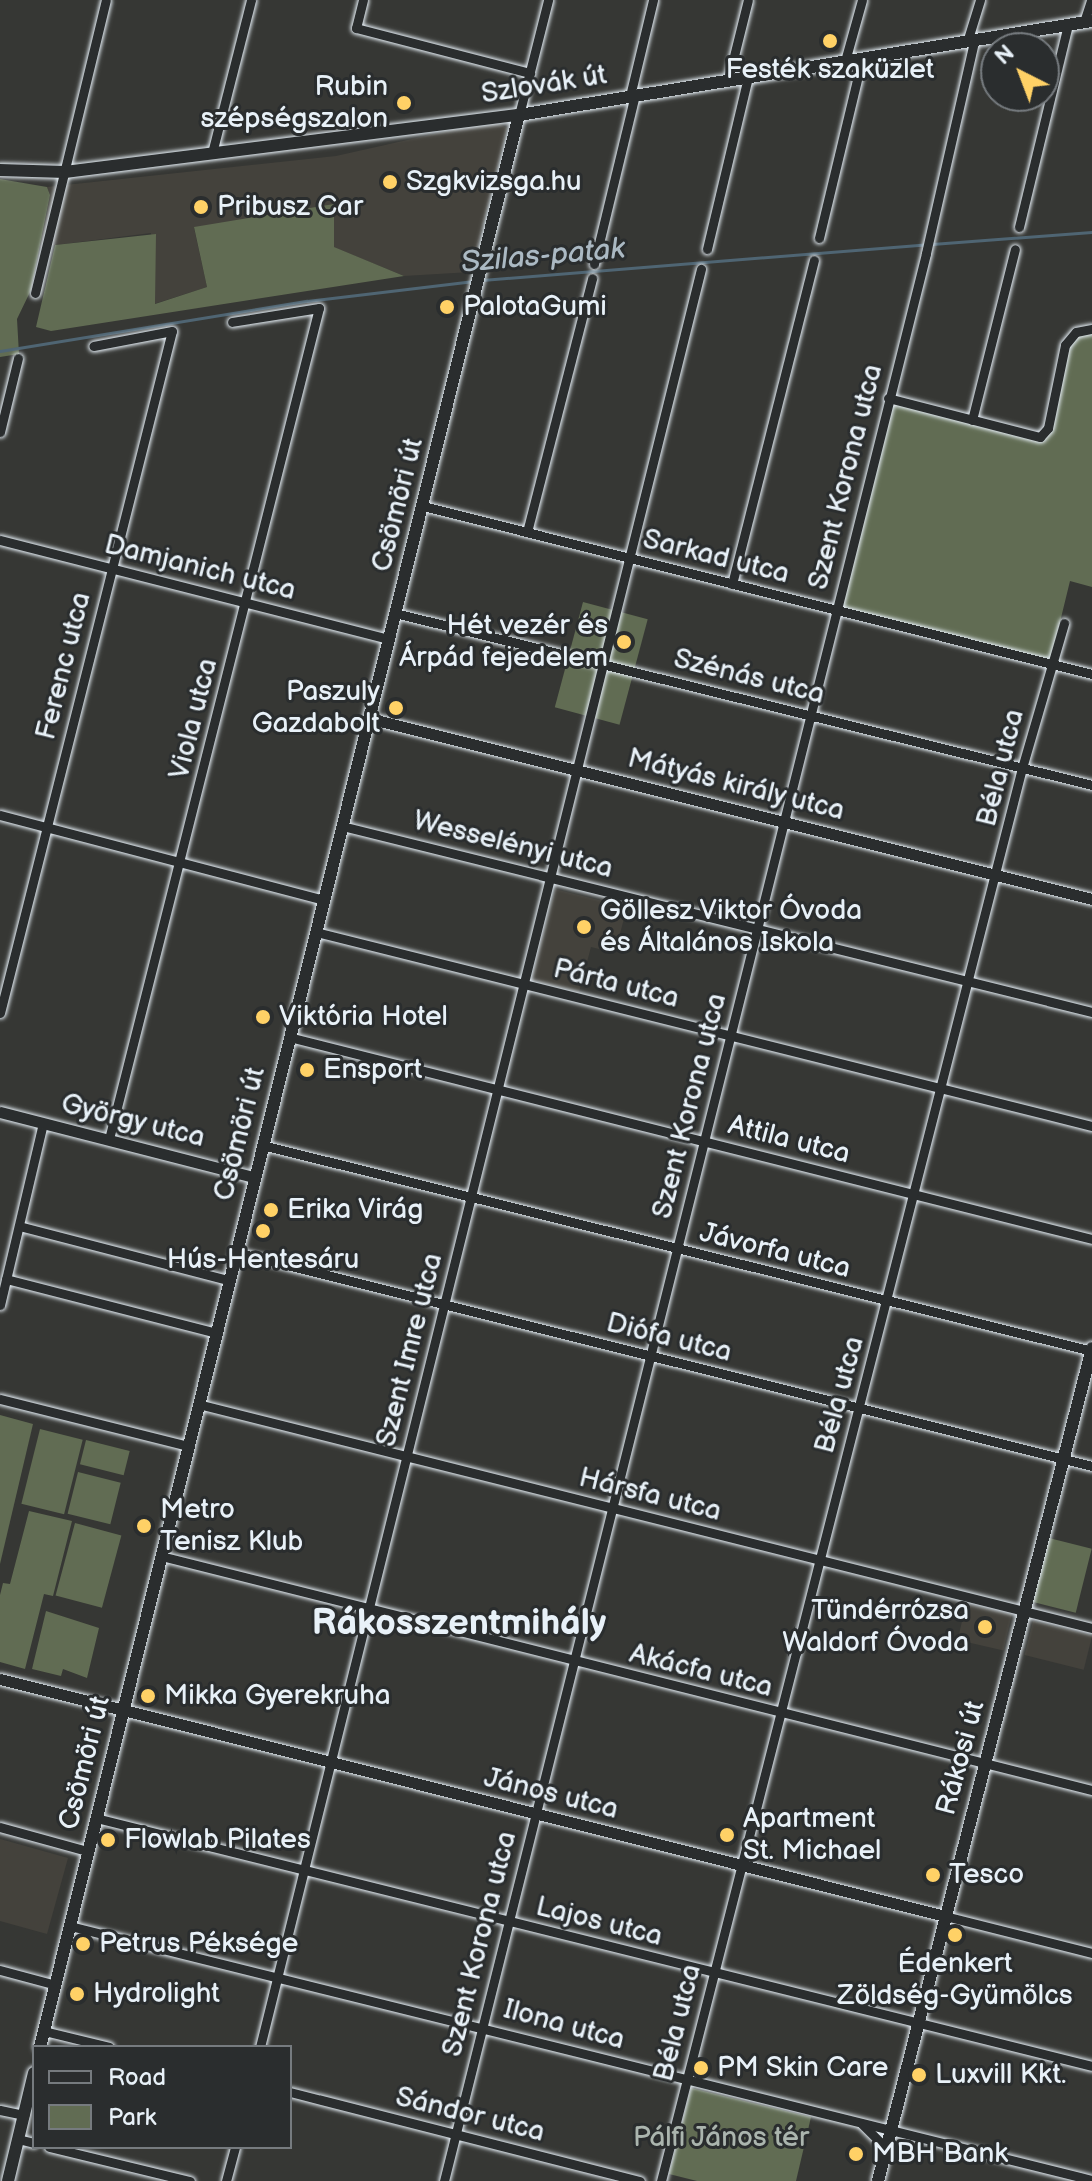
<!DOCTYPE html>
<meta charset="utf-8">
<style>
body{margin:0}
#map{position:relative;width:1092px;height:2181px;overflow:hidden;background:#363734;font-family:"Balsamiq Sans",sans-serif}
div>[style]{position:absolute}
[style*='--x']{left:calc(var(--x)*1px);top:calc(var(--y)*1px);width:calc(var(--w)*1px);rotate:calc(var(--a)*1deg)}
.built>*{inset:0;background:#44423c;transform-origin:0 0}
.green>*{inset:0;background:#616c53;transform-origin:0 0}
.stream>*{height:3px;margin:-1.5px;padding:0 1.5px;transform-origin:1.5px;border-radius:1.5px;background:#4f6573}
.roads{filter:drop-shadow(0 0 2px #e8f1f8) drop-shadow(0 0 2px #e8f1f8)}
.minor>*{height:9px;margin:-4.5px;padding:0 4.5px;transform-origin:4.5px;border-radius:4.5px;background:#2a2d2e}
.tertiary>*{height:11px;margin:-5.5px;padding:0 5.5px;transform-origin:5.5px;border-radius:5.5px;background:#2a2d2e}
.secondary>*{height:12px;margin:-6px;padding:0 6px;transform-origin:6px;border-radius:6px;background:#2a2d2e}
.dots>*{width:22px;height:22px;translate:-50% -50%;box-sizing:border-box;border:4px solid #2a2d2e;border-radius:50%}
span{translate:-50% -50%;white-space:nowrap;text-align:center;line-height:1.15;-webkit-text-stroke:6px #2a2d2e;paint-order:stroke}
.poi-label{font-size:28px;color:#e8f1f8}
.right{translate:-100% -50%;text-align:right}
.left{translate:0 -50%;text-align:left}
.street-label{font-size:28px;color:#e8f1f8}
.park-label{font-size:28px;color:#abb5ae}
.water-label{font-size:30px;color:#abb9c3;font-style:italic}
.district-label{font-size:36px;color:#e8f1f8;font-weight:700}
.legend{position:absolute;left:32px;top:2045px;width:260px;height:104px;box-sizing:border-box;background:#2a2d2e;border:2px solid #767b7f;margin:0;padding:10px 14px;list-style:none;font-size:24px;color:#e8f1f8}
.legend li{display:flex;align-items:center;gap:16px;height:40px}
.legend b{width:40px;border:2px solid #767b7f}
.north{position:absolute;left:980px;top:32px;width:80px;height:80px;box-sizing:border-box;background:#2a2d2e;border:2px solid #767b7f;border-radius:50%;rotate:318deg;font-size:22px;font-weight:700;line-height:32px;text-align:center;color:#e8f1f8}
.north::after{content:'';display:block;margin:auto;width:28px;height:36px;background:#ffd166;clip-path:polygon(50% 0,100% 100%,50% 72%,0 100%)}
</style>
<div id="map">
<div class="built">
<i style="clip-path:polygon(492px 121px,507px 128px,471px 272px,404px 276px,333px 247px,334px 205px,194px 228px,207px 287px,154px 304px,151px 233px,40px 247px,50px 195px,47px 187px,336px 156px)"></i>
<i style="clip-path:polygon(555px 889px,627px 907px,615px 953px,591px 947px,579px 992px,531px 980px)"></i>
<i style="left:966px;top:1604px;width:47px;height:37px;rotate:13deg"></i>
<i style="left:1033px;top:1621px;width:61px;height:35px;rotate:14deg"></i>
<i style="clip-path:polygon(0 1839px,68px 1858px,47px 1934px,0 1921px)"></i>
</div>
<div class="green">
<i style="clip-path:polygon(0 179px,47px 187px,50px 195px,31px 290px,17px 319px,19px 354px,0 357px)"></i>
<i style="clip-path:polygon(334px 204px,334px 247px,404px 276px,51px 331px,36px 327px,55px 245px,156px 234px,155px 304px,207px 287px,194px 227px)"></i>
<i style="clip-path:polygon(1092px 329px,1092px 587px,1070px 581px,1050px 663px,836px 609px,888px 398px,1043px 435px,1068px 340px)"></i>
<i style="left:583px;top:602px;width:67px;height:109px;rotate:15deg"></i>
<i style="clip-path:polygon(0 1415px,33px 1424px,0 1564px)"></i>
<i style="left:40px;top:1429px;width:44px;height:77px;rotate:14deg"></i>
<i style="left:86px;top:1440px;width:45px;height:25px;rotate:14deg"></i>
<i style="left:78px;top:1472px;width:44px;height:43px;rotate:14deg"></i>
<i style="clip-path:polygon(29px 1511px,72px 1521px,53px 1596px,44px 1594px,25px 1669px,0 1662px,0 1595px,3px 1583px,10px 1584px)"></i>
<i style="left:75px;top:1523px;width:48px;height:75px;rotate:15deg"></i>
<i style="left:1049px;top:1538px;width:44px;height:66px;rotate:14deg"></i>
<i style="clip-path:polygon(46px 1611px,99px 1628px,87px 1678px,63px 1669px,61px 1676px,32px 1669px)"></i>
<i style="clip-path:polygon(691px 2088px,811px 2117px,796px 2181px,697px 2181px,669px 2174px)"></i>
</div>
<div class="stream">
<i style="--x:932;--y:244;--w:160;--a:-4.3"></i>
<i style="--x:482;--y:280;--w:444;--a:-4.6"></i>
<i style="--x:0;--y:351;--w:311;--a:-9.3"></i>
<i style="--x:307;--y:301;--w:168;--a:-6.8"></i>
</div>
<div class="roads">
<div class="minor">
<i style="--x:363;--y:0;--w:29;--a:104"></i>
<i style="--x:356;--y:28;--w:180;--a:14.5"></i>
<i style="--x:1084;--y:22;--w:23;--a:-72"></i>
<i style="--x:967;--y:42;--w:44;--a:-72.8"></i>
<i style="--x:845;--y:61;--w:63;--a:-74.4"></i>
<i style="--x:728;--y:80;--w:82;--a:-76"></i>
<i style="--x:630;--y:96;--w:99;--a:-76.5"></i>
<i style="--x:519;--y:115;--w:119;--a:-75.8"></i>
<i style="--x:212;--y:153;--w:158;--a:-75.7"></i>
<i style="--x:1019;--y:227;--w:208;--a:-76.4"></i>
<i style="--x:819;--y:238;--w:184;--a:-76.5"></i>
<i style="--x:707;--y:249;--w:177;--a:-76.6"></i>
<i style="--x:594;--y:264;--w:174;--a:-76.4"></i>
<i style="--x:35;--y:293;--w:301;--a:-76.4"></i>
<i style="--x:888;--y:398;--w:157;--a:14.4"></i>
<i style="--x:1040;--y:437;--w:12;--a:-48"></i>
<i style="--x:1048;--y:428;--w:85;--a:-78.4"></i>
<i style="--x:1065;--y:345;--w:17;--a:-50"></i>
<i style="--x:1076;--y:332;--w:16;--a:-11"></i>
<i style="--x:972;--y:420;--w:176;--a:-75.9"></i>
<i style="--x:0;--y:432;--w:76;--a:-76.3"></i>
<i style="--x:423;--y:506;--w:690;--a:14.1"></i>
<i style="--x:527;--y:532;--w:262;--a:-75.6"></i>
<i style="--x:0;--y:540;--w:400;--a:14.3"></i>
<i style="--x:732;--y:584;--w:334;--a:-75.8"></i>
<i style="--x:395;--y:613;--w:718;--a:13.86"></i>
<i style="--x:0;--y:815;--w:334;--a:14.7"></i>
<i style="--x:342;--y:826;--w:773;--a:13.93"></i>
<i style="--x:316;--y:932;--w:800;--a:14.04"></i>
<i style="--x:0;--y:1013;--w:703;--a:-75.85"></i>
<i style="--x:172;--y:331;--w:80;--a:169.2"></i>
<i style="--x:289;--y:1037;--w:828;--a:14.12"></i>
<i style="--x:109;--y:1139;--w:857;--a:-75.82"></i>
<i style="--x:319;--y:308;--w:88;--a:170.9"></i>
<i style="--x:262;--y:1145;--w:855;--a:13.94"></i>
<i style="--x:19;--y:1226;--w:216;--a:14.5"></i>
<i style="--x:235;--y:1252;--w:883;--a:14.02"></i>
<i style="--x:6;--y:1279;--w:217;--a:14.4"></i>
<i style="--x:0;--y:1305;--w:187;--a:-76.7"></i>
<i style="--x:0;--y:1399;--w:194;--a:14"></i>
<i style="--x:198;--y:1404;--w:922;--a:14.07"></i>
<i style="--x:161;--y:1556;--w:960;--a:14.11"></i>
<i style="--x:96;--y:1818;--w:1026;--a:13.98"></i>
<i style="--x:0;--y:1827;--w:90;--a:15.4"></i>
<i style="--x:945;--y:1916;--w:152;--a:14.1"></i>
<i style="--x:70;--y:1926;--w:1053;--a:13.96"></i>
<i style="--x:0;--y:1970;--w:58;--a:15"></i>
<i style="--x:44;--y:2031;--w:67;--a:13.8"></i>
<i style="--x:260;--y:2047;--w:1832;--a:-76.07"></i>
<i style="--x:290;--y:2092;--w:361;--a:14.3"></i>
<i style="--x:0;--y:2110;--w:25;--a:12"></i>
<i style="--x:862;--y:2124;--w:25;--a:45"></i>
<i style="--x:880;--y:2142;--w:15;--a:79"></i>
<i style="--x:18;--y:2139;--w:16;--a:14"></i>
<i style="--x:49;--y:2147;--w:145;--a:13.6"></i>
<i style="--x:226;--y:2181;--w:35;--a:-75"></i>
<i style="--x:444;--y:2181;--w:1987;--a:-75.96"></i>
<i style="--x:926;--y:253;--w:217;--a:-77.2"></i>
<i style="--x:661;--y:2181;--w:1458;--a:-75.67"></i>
<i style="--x:1022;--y:768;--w:151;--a:-73.8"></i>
</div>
<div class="tertiary">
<i style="--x:368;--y:718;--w:746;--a:14.04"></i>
<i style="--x:0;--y:1112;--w:262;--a:14.4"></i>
<i style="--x:0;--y:1679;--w:974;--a:14.08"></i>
</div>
<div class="secondary">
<i style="--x:0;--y:170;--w:65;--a:1.8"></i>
<i style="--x:65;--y:172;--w:458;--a:-7.2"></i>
<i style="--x:519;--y:115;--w:581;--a:-9.32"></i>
<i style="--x:40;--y:2047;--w:1990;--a:-76.08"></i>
<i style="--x:8;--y:2181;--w:111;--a:-76.5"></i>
<i style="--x:878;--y:2181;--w:860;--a:-75.59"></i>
</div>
</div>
<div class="dots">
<i style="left:830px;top:41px;background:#ffd166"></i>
<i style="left:404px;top:103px;background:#ffd166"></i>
<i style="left:390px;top:182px;background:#ffd166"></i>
<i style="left:201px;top:207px;background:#ffd166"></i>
<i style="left:447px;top:307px;background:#ffd166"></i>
<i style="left:624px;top:642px;background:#ffd166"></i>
<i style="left:396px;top:708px;background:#ffd166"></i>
<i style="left:584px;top:927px;background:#ffd166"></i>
<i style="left:263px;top:1017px;background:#ffd166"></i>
<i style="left:307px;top:1070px;background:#ffd166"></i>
<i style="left:271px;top:1210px;background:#ffd166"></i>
<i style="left:263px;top:1231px;background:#ffd166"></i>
<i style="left:144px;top:1526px;background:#ffd166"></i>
<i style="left:985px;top:1627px;background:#ffd166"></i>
<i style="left:148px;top:1696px;background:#ffd166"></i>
<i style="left:727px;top:1835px;background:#ffd166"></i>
<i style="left:108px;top:1840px;background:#ffd166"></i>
<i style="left:933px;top:1875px;background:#ffd166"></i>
<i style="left:955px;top:1935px;background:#ffd166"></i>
<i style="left:83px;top:1944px;background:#ffd166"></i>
<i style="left:77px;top:1994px;background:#ffd166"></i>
<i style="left:701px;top:2068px;background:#ffd166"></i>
<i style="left:919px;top:2075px;background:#ffd166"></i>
<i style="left:856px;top:2154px;background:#ffd166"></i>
</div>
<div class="poi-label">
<span style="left:830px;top:70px">Festék szaküzlet</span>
<span class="right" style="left:388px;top:103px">Rubin<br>szépségszalon</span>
<span class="left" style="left:406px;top:182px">Szgkvizsga.hu</span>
<span class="left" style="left:217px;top:207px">Pribusz Car</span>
<span class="left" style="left:463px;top:307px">PalotaGumi</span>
<span class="right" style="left:608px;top:642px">Hét vezér és<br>Árpád fejedelem</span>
<span class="right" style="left:380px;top:708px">Paszuly<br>Gazdabolt</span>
<span class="left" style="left:600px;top:927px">Göllesz Viktor Óvoda<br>és Általános Iskola</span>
<span class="left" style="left:279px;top:1017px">Viktória Hotel</span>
<span class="left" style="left:323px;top:1070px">Ensport</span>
<span class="left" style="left:287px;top:1210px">Erika Virág</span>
<span style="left:263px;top:1260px">Hús-Hentesáru</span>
<span class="left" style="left:160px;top:1526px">Metro<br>Tenisz Klub</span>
<span class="right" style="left:969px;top:1627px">Tündérrózsa<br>Waldorf Óvoda</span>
<span class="left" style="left:164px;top:1696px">Mikka Gyerekruha</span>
<span class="left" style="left:743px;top:1835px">Apartment<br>St. Michael</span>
<span class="left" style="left:124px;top:1840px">Flowlab Pilates</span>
<span class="left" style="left:949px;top:1875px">Tesco</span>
<span class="left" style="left:99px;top:1944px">Petrus Péksége</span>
<span style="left:955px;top:1980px">Édenkert<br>Zöldség-Gyümölcs</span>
<span class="left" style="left:93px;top:1994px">Hydrolight</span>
<span class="left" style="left:717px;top:2068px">PM Skin Care</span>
<span class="left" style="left:935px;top:2075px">Luxvill Kkt.</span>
<span class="left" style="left:872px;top:2154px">MBH Bank</span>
</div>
<div class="street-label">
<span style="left:544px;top:85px;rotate:-9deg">Szlovák út</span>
<span style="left:846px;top:477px;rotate:-76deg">Szent Korona utca</span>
<span style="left:398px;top:505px;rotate:-76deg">Csömöri út</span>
<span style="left:716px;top:557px;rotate:14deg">Sarkad utca</span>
<span style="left:200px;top:568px;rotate:14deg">Damjanich utca</span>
<span style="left:64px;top:666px;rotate:-76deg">Ferenc utca</span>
<span style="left:749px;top:677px;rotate:14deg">Szénás utca</span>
<span style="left:194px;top:719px;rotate:-76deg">Viola utca</span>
<span style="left:1001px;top:768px;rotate:-76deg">Béla utca</span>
<span style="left:736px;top:785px;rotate:14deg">Mátyás király utca</span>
<span style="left:513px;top:845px;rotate:14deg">Wesselényi utca</span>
<span style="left:616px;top:984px;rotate:14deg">Párta utca</span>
<span style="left:690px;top:1106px;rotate:-76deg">Szent Korona utca</span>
<span style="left:133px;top:1121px;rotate:14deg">György utca</span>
<span style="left:240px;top:1134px;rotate:-76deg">Csömöri út</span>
<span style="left:789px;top:1140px;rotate:14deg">Attila utca</span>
<span style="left:775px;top:1251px;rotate:14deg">Jávorfa utca</span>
<span style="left:669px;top:1338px;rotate:14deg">Diófa utca</span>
<span style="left:410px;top:1350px;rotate:-76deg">Szent Imre utca</span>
<span style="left:840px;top:1395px;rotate:-75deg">Béla utca</span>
<span style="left:650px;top:1495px;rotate:14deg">Hársfa utca</span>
<span style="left:701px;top:1671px;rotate:14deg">Akácfa utca</span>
<span style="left:961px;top:1758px;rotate:-75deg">Rákosi út</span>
<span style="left:85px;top:1763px;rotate:-76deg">Csömöri út</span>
<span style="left:551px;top:1794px;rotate:14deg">János utca</span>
<span style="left:599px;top:1922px;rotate:14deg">Lajos utca</span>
<span style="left:480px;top:1944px;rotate:-76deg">Szent Korona utca</span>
<span style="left:678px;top:2023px;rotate:-76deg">Béla utca</span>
<span style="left:564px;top:2025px;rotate:15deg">Ilona utca</span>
<span style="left:470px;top:2115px;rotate:14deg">Sándor utca</span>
</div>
<div class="park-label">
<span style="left:721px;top:2138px">Pálfi János tér</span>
</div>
<div class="water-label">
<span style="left:543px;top:256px;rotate:-5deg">Szilas-patak</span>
</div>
<div class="district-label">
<span style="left:459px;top:1624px">Rákosszentmihály</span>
</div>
<ul class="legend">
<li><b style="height:10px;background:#2a2d2e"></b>Road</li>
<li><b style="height:22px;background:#616c53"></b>Park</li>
</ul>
<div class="north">N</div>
</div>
